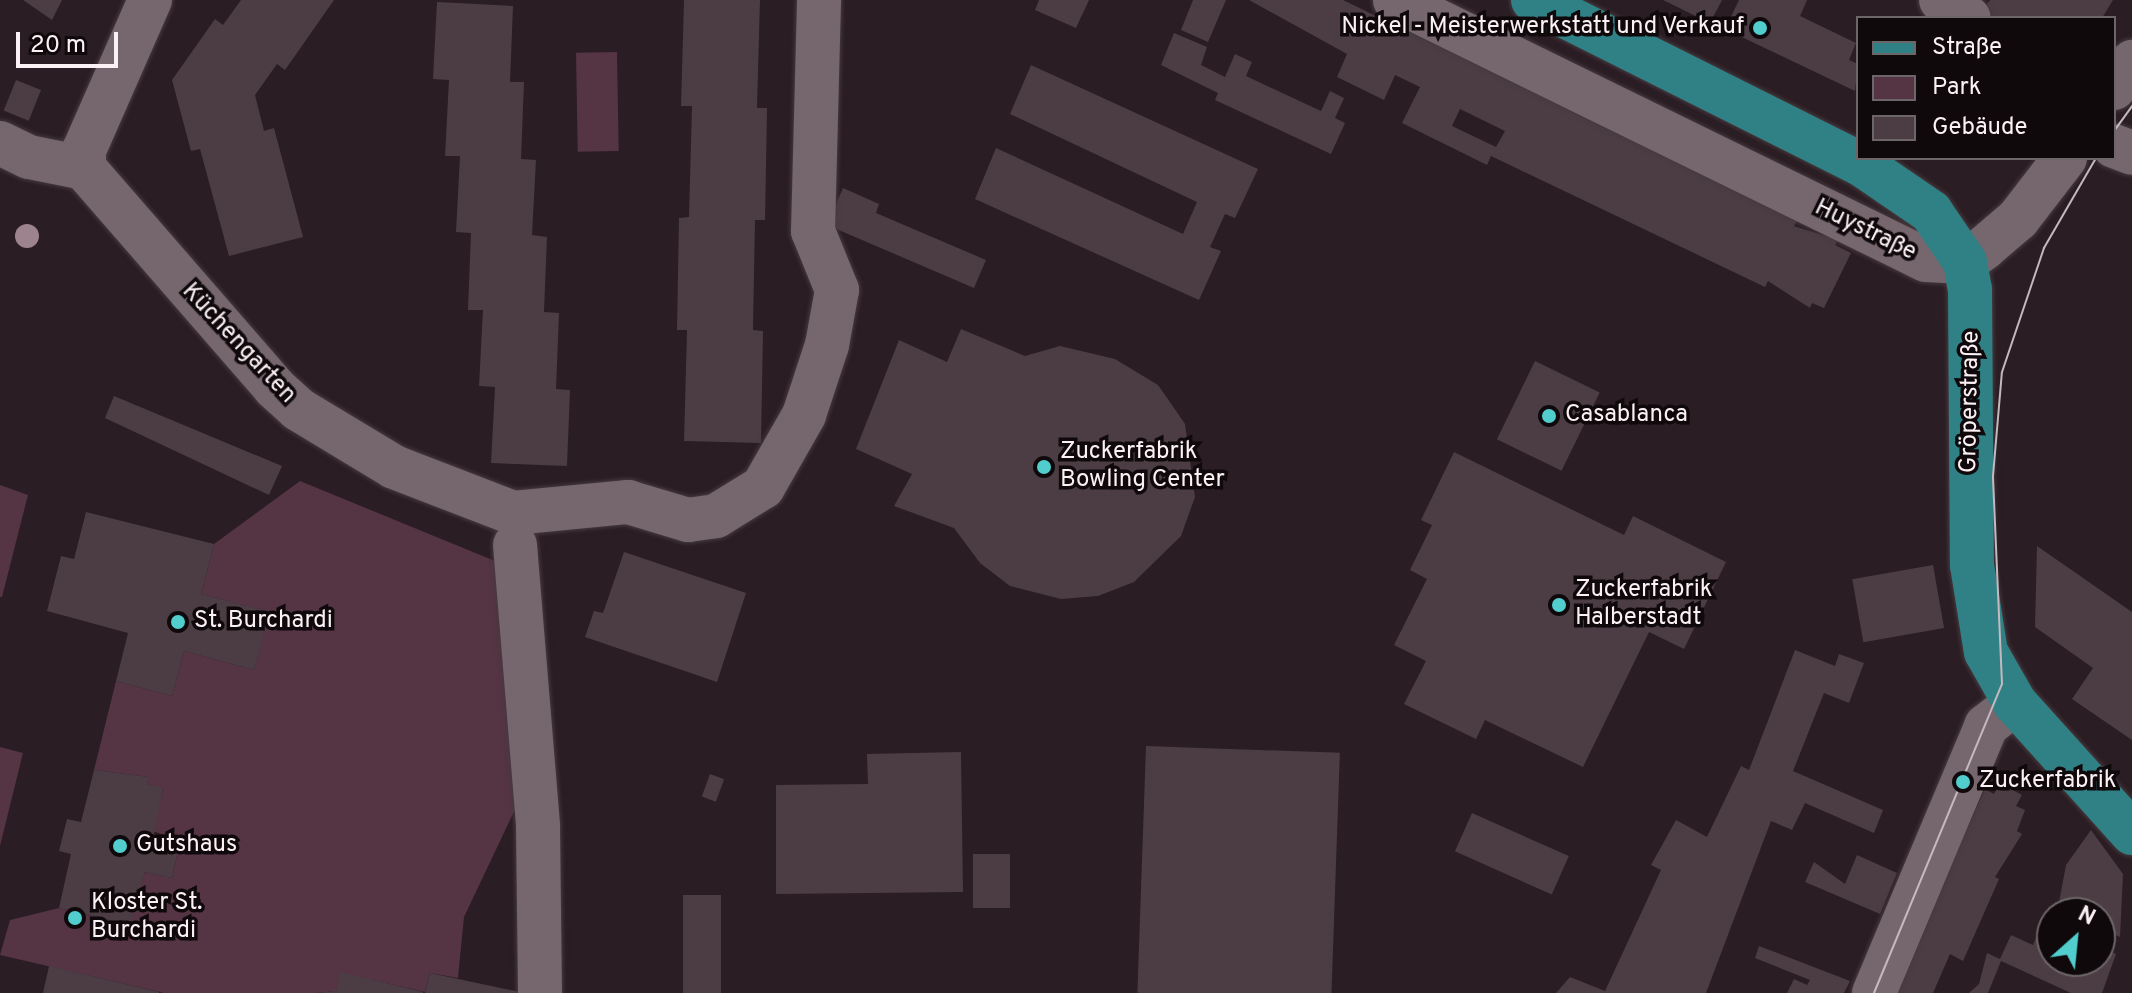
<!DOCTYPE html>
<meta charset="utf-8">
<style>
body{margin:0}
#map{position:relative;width:2132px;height:993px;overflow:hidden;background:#2a1d23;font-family:Overpass,sans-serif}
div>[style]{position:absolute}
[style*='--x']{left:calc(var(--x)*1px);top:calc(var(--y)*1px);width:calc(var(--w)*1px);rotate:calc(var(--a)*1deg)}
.green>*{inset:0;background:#553444;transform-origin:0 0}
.building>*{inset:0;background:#4c3d44;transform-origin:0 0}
.roads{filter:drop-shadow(0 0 2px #453a3f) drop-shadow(0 0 2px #453a3f)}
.minor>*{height:44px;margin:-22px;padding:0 22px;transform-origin:22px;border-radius:22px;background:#76666d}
.major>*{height:44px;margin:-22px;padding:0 22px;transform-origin:22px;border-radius:22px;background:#308185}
.tram>*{height:2px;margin:-1px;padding:0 1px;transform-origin:1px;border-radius:1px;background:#c4b9be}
.trees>*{width:24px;height:24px;margin:-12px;border-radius:50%;background:#9c838e}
.dots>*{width:22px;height:22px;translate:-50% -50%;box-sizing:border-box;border:4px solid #0f090c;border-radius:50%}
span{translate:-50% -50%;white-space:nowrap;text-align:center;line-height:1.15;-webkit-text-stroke:7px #0f090c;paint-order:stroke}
.poi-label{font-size:24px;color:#fbf1f5}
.right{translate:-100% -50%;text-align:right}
.left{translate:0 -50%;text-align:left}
.street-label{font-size:24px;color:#fbf1f5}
.legend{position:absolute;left:1856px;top:16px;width:260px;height:144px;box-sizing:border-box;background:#0f090c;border:2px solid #6d6669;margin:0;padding:10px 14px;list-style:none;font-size:24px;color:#fbf1f5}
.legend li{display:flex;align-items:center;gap:16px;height:40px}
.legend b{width:40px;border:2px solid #6d6669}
.north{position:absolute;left:2036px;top:897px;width:80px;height:80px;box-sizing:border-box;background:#0f090c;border:2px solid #6d6669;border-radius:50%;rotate:27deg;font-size:22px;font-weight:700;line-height:32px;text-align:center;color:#fbf1f5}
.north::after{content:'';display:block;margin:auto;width:28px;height:36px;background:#52cdce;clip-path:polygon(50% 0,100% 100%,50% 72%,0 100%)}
.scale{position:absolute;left:16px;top:32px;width:102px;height:36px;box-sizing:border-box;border:4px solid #fbf1f5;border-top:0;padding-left:10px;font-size:24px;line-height:28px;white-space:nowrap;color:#fbf1f5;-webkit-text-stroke:6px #0f090c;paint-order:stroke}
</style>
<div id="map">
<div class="green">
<i style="left:617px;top:52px;width:99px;height:41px;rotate:89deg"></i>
<i style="clip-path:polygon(300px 481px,495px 561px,528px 782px,464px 917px,458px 978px,430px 973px,425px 992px,341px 973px,336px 991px,317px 993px,164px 993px,0 955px,10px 920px,59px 908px,129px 925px,145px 872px,172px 878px,180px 841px,153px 831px,163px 789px,147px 784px,148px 777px,94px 770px,116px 681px,172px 696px,184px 651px,254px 670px,269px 612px,201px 594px,214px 544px)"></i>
<i style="clip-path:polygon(0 485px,28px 495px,2px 597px,0 597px)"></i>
<i style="clip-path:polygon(0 747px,23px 753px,0 846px)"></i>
</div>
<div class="building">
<i style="clip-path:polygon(23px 0,62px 0,52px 20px)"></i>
<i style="clip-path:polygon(241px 0,334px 0,285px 70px,277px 64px,255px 95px,264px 131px,274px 128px,303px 237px,229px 256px,200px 149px,191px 151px,172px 80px,215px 19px,223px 25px)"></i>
<i style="clip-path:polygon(684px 0,760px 0,757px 108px,767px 108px,765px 220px,755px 220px,753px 330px,763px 331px,761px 443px,684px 441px,687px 330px,677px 330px,679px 218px,689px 217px,692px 106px,681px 106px)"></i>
<i style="clip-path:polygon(1039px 0,1089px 0,1076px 28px,1035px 10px)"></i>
<i style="clip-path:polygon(1193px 0,1226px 0,1208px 42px,1181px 30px)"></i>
<i style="clip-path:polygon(evenodd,1249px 0,1343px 0,1707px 176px,1797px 221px,1794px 226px,1838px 240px,1835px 245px,1851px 253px,1824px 308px,1812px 303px,1810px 308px,1768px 281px,1765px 287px,1491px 156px,1487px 165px,1402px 123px,1420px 87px,1395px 75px,1384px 100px,1337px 77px,1347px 54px,1249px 0,1460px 109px,1505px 131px,1496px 147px,1452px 126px,1460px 109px)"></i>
<i style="clip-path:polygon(1663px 0,1722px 0,1710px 23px)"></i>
<i style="clip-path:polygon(1739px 0,1807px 0,1800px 16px,1856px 43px,1849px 60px,1858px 64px,1855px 91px,1725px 29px)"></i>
<i style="clip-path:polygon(1990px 0,2113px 0,2102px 18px,1993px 18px,1982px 11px)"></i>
<i style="clip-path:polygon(437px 2px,513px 6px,510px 82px,524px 82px,521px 159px,536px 160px,532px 235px,547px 237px,544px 312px,559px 313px,556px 389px,570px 390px,567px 466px,491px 463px,495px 387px,479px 386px,483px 310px,468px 310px,471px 233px,456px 232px,460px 156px,445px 156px,449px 80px,433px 79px)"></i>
<i style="clip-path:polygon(1174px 33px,1207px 47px,1201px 65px,1225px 77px,1235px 54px,1252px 62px,1246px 76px,1321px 111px,1330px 91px,1344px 98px,1335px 118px,1345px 123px,1331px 154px,1215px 100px,1218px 93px,1161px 65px)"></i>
<i style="clip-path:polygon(1031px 65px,1258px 169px,1235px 218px,1225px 214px,1210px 247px,1221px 251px,1199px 300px,975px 199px,996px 148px,1183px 234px,1197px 202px,1010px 114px)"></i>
<i style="left:16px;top:80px;width:27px;height:33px;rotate:22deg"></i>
<i style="clip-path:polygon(843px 188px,879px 204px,876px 213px,986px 260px,974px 288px,827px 225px)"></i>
<i style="clip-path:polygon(961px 329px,1025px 356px,1060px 346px,1115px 359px,1158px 385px,1172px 405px,1185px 424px,1195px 497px,1181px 536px,1134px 582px,1098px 596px,1061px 599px,1010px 586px,980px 563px,954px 528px,894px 506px,912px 474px,856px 449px,899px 340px,947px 362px)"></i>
<i style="left:1535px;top:361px;width:72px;height:87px;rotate:26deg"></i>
<i style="clip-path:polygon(114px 396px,282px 466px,269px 495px,105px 418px)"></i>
<i style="clip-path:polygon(1454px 452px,1624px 535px,1633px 516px,1726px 562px,1684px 649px,1649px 632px,1583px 767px,1485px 720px,1476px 739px,1404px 704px,1426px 661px,1394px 645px,1427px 579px,1410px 570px,1432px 525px,1421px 520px)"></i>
<i style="clip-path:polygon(86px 512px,214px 544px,201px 594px,270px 612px,254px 670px,184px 651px,172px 696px,116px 681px,128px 633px,47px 611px,61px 556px,74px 559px)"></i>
<i style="clip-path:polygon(2037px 546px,2132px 612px,2132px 740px,2072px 699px,2093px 668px,2035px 627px)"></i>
<i style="clip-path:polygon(624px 552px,746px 593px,717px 682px,585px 637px,594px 611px,603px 613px)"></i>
<i style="left:1933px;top:565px;width:64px;height:82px;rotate:80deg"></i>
<i style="clip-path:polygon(1795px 650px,1835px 666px,1839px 654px,1864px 663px,1849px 703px,1824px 693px,1793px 771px,1883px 810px,1874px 833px,1805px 803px,1792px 830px,1771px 821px,1706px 993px,1556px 993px,1570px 977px,1605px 991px,1661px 870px,1651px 865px,1676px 820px,1707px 837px,1741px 766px,1749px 770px)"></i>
<i style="left:1146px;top:746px;width:194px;height:247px;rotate:2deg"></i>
<i style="clip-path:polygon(961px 752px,963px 892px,776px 894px,776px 785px,868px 784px,867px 754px)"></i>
<i style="clip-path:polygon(94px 770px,149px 777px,147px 784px,163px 788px,154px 834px,180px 841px,172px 878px,145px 872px,130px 925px,59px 908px,71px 854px,59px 851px,67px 819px,81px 822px)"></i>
<i style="left:710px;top:774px;width:15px;height:24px;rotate:20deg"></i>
<i style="clip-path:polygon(2000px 783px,2022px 795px,2016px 806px,2025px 810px,2017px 831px,2022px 834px,1995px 877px,1999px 879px,1963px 961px,1950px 954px,1933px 993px,1894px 993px,1985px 789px,1994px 794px)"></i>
<i style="left:1472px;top:813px;width:106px;height:42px;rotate:24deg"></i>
<i style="clip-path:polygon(2091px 830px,2123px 874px,2120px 937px,2100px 928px,2100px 913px,2057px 913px,2066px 865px)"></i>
<i style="left:973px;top:854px;width:37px;height:54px"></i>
<i style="clip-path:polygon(1857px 855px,1897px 873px,1880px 914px,1805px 882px,1814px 862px,1845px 884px)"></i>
<i style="left:683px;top:895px;width:38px;height:98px"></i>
<i style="clip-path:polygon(2011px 935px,2033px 945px,2037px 935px,2052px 936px,2052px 961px,2100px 961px,2100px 946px,2116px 954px,2102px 993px,2071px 993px,2001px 961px,1988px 993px,1969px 993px,1979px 984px,1987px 953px,2000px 959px)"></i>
<i style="clip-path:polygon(1759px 946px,1850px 981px,1844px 993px,1787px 993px,1794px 979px,1807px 985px,1810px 980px,1755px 958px)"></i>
<i style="clip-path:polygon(49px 966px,159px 992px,159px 993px,43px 993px)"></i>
<i style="clip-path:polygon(340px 972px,423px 992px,423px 993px,317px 993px,336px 991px)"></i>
<i style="clip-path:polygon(430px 973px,520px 992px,520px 993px,425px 993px)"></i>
</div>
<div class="roads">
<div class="minor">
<i style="--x:150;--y:0;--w:164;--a:113.7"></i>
<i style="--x:84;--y:150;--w:18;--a:90"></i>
<i style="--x:84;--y:168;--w:291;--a:49"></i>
<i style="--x:275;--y:388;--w:31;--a:42"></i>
<i style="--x:298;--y:409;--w:112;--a:31.1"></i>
<i style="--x:394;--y:467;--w:128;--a:21.1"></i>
<i style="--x:513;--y:513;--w:116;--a:-5.5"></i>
<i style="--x:628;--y:502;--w:63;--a:16.7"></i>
<i style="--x:688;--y:520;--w:28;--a:-8"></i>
<i style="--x:716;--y:516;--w:55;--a:-31.7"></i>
<i style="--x:763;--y:487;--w:83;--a:-60.3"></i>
<i style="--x:804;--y:415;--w:74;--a:-71.8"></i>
<i style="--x:827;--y:345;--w:56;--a:-79.7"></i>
<i style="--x:837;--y:290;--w:64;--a:-112.1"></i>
<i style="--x:813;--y:231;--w:231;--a:-88.5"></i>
<i style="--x:1395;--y:0;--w:591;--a:26.09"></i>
<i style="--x:1926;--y:260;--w:39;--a:3"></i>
<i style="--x:1965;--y:262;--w:24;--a:-36"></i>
<i style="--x:1984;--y:248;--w:45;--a:-40.5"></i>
<i style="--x:2018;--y:219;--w:77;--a:-52.4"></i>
<i style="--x:1941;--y:0;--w:33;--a:33"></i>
<i style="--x:2114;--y:88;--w:32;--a:-55"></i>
<i style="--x:0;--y:143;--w:32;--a:26"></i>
<i style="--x:29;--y:157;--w:56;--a:11.3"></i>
<i style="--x:2114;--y:146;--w:19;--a:21"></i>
<i style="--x:515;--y:545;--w:283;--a:85.3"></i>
<i style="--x:538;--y:827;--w:166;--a:89.3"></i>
<i style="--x:1874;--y:993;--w:290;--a:-67.2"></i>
<i style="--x:1986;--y:726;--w:37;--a:-38"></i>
</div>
<div class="major">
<i style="--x:1533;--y:0;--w:367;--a:26.6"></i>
<i style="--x:1861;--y:164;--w:85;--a:34.4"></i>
<i style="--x:1931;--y:212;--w:60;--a:55.8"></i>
<i style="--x:1965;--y:262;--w:27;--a:80"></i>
<i style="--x:1970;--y:289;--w:276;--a:89.6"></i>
<i style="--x:1972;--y:565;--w:88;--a:80.9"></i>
<i style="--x:1986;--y:652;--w:59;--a:60.4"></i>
<i style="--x:2015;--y:703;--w:175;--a:48"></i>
</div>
</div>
<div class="tram">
<i style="--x:2114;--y:131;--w:31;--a:-54"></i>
<i style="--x:1874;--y:993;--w:334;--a:-67.5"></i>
<i style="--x:2002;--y:684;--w:208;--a:-92.5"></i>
<i style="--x:1993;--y:476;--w:104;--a:-85.1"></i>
<i style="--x:2002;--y:372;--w:131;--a:-71.3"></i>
<i style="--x:2044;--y:248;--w:104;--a:-60"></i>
</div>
<div class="trees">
<i style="left:27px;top:236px"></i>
</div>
<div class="dots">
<i style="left:1760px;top:28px;background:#52cdce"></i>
<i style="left:1549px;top:416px;background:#52cdce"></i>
<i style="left:1044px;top:467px;background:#52cdce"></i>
<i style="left:1559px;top:605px;background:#52cdce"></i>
<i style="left:178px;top:622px;background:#52cdce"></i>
<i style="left:1963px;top:782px;background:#52cdce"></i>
<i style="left:120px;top:846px;background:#52cdce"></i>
<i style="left:75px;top:918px;background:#52cdce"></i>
</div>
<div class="poi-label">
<span class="right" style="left:1744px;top:28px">Nickel - Meisterwerkstatt und Verkauf</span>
<span class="left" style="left:1565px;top:416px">Casablanca</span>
<span class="left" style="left:1060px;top:467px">Zuckerfabrik<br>Bowling Center</span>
<span class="left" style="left:1575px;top:605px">Zuckerfabrik<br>Halberstadt</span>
<span class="left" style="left:194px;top:622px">St. Burchardi</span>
<span class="left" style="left:1979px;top:782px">Zuckerfabrik</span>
<span class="left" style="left:136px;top:846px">Gutshaus</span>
<span class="left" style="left:91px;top:918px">Kloster St.<br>Burchardi</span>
</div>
<div class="street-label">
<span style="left:1865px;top:231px;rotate:26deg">Huystraße</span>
<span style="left:238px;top:344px;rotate:47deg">Küchengarten</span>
<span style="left:1971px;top:402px;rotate:-89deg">Gröperstraße</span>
</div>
<ul class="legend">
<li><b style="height:10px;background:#308185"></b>Straße</li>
<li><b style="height:22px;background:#553444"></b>Park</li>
<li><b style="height:22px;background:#4c3d44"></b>Gebäude</li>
</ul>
<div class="north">N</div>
<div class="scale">20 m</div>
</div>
